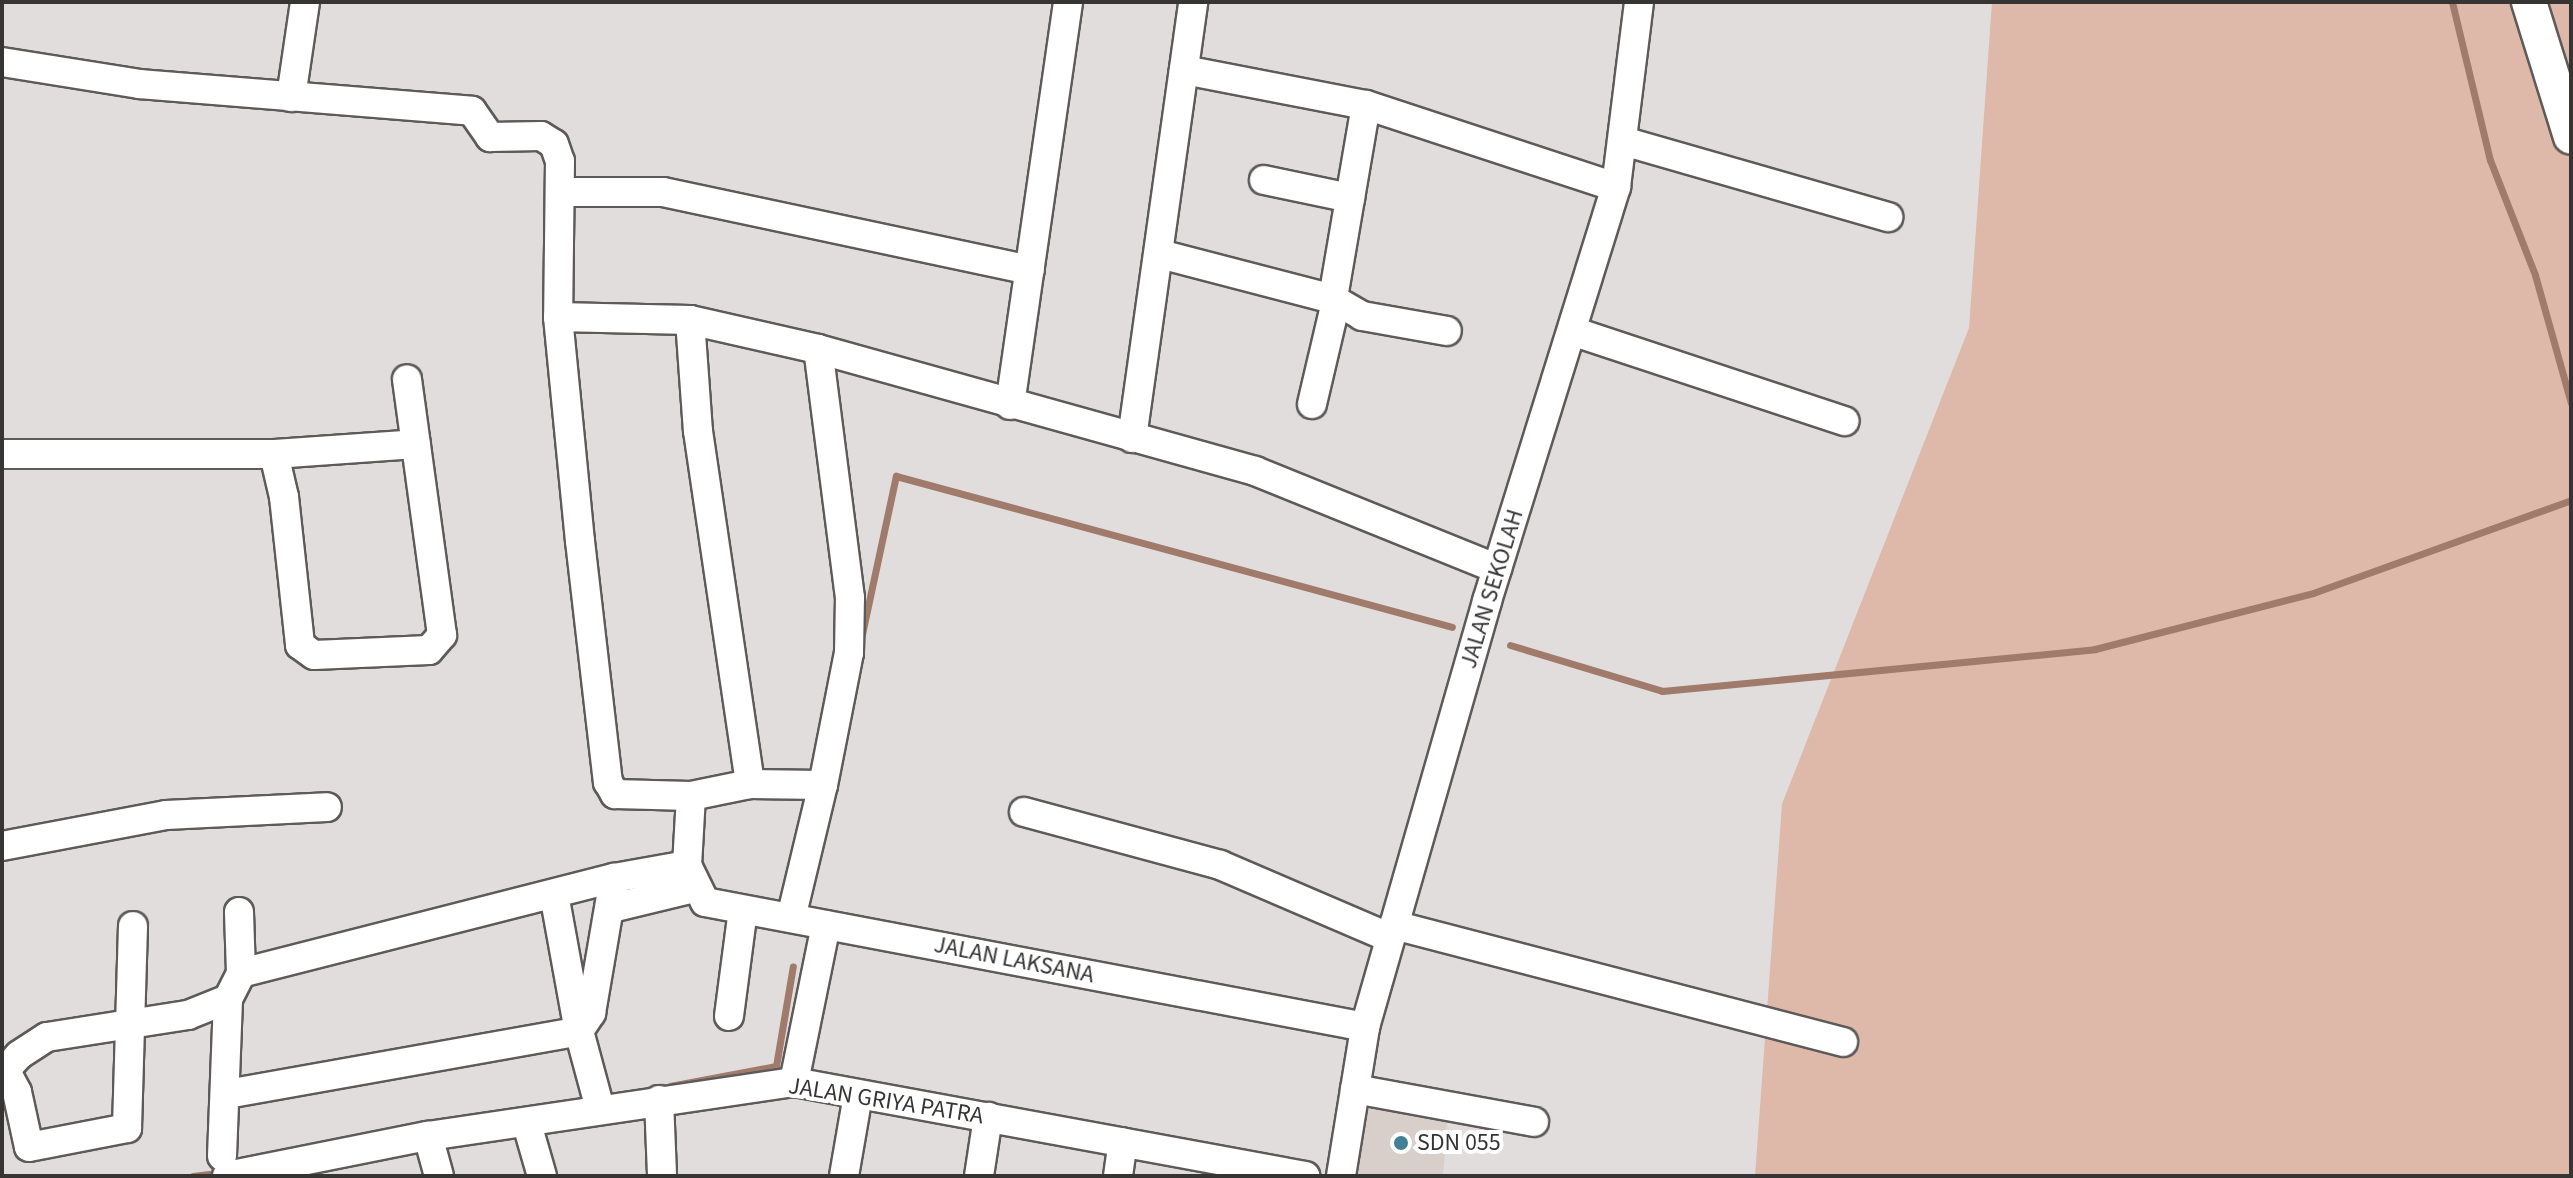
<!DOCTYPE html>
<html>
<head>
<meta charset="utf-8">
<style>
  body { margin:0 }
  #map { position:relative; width:2573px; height:1178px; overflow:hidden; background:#e1dddc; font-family:"Source Sans 3",sans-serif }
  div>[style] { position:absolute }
  .built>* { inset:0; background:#d9cfca }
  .green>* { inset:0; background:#deb8a8 }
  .stream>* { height:7px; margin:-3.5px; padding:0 3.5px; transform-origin:3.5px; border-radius:3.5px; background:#a07a6b }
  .roads { filter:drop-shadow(2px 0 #5d5a59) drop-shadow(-2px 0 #5d5a59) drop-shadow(0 2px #5d5a59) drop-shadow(0 -2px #5d5a59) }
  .minor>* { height:28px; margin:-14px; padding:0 14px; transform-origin:14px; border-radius:14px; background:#fff }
  .major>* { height:34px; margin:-17px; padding:0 17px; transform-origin:17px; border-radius:17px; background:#fff }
  .dots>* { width:22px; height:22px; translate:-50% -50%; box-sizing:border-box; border:4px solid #fff; border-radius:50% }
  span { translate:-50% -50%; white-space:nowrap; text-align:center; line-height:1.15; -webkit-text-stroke:8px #fff; paint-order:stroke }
  .street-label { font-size:24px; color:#363534 }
  .poi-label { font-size:24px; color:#363534 }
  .left { translate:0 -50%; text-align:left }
  .frame { position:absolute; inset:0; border:4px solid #363534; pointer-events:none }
</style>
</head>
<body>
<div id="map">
  <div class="built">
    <i style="clip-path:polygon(1362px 1100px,1448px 1111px,1443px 1176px,1354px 1176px)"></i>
  </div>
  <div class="green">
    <i style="clip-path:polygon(1992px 2px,2571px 2px,2571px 1176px,1755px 1176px,1782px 804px,1969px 328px)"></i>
  </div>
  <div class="stream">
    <i style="left:2452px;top:2px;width:163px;rotate:76.5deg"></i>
    <i style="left:2490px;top:160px;width:123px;rotate:68.6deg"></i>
    <i style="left:2535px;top:275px;width:133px;rotate:74.3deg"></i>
    <i style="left:862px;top:634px;width:162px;rotate:-77.9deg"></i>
    <i style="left:896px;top:476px;width:576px;rotate:15.19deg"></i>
    <i style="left:1510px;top:645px;width:159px;rotate:16.8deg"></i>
    <i style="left:1662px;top:691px;width:435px;rotate:-5.5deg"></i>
    <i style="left:2095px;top:649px;width:225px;rotate:-14.4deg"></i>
    <i style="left:2313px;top:593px;width:274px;rotate:-19.8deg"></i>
    <i style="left:670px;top:1086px;width:108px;rotate:-10.7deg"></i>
    <i style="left:776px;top:1066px;width:101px;rotate:-80.4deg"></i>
    <i style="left:193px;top:1176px;width:16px;rotate:-7deg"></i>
  </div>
  <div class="roads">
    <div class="minor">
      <i style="left:2px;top:62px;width:139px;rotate:9.1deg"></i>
      <i style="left:139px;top:84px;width:334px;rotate:4.6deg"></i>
      <i style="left:472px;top:111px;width:32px;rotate:55deg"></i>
      <i style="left:490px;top:137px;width:51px;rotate:-1.1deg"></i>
      <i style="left:541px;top:136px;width:15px;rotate:32deg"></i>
      <i style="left:554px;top:144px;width:18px;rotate:71deg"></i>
      <i style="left:560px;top:161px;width:156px;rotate:90.7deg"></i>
      <i style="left:558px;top:317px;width:225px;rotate:84.4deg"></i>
      <i style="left:580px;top:541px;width:243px;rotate:83.4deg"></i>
      <i style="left:608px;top:782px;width:14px;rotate:60deg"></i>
      <i style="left:615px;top:794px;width:76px;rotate:1.5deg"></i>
      <i style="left:691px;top:796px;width:60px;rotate:-11.5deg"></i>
      <i style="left:750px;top:784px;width:73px;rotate:0.8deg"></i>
      <i style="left:823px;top:785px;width:135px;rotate:-78.9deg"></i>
      <i style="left:849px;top:653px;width:55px;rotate:-89deg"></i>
      <i style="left:850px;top:598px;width:251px;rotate:-97.3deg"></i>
      <i style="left:1184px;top:70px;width:185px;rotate:10.9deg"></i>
      <i style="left:1366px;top:105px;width:263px;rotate:18.2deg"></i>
      <i style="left:291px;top:97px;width:96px;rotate:-81.6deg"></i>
      <i style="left:1366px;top:105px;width:197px;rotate:99.7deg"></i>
      <i style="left:1333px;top:299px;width:34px;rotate:30deg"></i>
      <i style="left:1362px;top:316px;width:86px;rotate:10deg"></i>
      <i style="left:1623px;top:141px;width:276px;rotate:16deg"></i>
      <i style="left:1264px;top:180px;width:88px;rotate:11.8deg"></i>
      <i style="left:560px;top:192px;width:103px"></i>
      <i style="left:663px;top:192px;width:375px;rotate:12deg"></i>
      <i style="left:1160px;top:254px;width:179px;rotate:14.6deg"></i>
      <i style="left:558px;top:317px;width:132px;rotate:1.3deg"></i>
      <i style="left:690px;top:320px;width:131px;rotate:12.8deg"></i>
      <i style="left:818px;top:349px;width:454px;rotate:15.6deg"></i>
      <i style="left:1255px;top:471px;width:261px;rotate:22deg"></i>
      <i style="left:690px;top:320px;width:111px;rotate:85.9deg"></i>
      <i style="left:698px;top:431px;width:357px;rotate:81.6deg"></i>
      <i style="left:1572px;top:331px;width:287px;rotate:18.3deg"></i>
      <i style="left:1312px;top:404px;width:105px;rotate:-76.8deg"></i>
      <i style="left:1010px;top:405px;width:407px;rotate:-81.8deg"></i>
      <i style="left:1132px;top:438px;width:440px;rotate:-82deg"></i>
      <i style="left:2px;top:454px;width:272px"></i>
      <i style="left:274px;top:454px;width:44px;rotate:76.9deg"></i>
      <i style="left:284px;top:497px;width:149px;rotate:83.8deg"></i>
      <i style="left:300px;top:645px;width:17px;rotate:36deg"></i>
      <i style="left:314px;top:655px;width:115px;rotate:-2.5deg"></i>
      <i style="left:429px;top:650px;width:20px;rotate:-49deg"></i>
      <i style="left:442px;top:635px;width:258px;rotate:-97.8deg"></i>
      <i style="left:274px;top:454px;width:142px;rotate:-4deg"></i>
      <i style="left:691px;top:796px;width:69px;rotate:93.3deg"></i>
      <i style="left:687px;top:865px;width:41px;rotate:64.1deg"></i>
      <i style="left:705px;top:902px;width:672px;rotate:10.72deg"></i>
      <i style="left:1024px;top:812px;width:203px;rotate:15.1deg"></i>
      <i style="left:1220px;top:865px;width:185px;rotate:23.2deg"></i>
      <i style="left:2px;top:846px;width:167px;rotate:-10.7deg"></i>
      <i style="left:166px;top:815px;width:161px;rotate:-2.8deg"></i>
      <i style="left:554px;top:894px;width:139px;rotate:79.7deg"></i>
      <i style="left:579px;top:1031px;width:81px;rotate:74.9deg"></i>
      <i style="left:612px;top:908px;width:84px;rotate:-13.7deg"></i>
      <i style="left:791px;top:918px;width:137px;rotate:-76.5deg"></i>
      <i style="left:1394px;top:925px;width:464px;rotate:14.6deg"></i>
      <i style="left:241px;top:973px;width:385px;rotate:-14.3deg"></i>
      <i style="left:614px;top:878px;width:74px;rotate:-10.1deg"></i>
      <i style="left:729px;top:1016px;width:107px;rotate:-82.5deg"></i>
      <i style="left:7px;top:1073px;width:21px;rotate:62deg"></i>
      <i style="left:17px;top:1092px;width:56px;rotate:77.7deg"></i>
      <i style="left:29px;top:1147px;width:100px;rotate:-11deg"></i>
      <i style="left:127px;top:1128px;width:202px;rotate:-88.3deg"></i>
      <i style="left:2px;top:1074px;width:25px;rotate:-48deg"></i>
      <i style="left:19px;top:1055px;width:33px;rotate:-33deg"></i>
      <i style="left:47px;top:1037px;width:143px;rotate:-8.9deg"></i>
      <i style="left:188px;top:1015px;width:43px;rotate:-21.8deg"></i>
      <i style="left:794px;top:1082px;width:160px;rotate:-78.5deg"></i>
      <i style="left:1355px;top:1089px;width:182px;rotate:10.4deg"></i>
      <i style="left:227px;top:1094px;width:358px;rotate:-10.1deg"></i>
      <i style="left:579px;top:1031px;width:22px;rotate:-56deg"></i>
      <i style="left:591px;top:1013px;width:137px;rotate:-80.3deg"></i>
      <i style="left:659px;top:1100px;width:76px;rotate:87.7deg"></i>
      <i style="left:527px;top:1124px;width:54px;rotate:73.9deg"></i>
      <i style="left:428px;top:1136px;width:41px;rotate:74.6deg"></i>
      <i style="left:222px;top:1156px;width:157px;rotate:-87.8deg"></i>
      <i style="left:228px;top:999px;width:29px;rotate:-63deg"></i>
      <i style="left:241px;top:973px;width:61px;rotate:-91.9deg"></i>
      <i style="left:227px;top:1176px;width:205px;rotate:-11.3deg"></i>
      <i style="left:428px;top:1136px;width:370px;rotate:-8.4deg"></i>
      <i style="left:794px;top:1082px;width:520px;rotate:10.42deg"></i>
      <i style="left:844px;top:1176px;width:82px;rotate:-80.2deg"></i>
      <i style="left:979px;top:1176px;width:60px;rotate:-81.3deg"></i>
      <i style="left:1118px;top:1176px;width:34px;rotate:-82deg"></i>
      <i style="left:1341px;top:1176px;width:151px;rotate:-80.8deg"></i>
      <i style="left:1365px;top:1027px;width:443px;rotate:-74deg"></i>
      <i style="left:1487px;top:601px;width:434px;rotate:-72.7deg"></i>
      <i style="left:1616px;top:187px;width:186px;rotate:-82.9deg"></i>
    </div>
    <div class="major">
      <i style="left:2529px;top:2px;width:141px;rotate:72.7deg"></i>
    </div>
  </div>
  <div class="dots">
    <i style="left:1401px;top:1143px;background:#428095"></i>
  </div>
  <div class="street-label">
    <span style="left:1492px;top:589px;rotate:-73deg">JALAN SEKOLAH</span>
    <span style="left:1014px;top:960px;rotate:11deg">JALAN LAKSANA</span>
    <span style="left:886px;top:1101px;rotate:9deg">JALAN GRIYA PATRA</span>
  </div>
  <div class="poi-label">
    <span class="left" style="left:1417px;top:1143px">SDN 055</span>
  </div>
  <div class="frame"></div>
</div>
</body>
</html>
